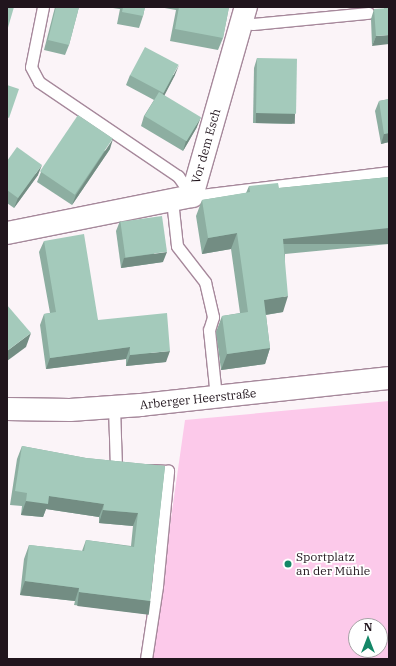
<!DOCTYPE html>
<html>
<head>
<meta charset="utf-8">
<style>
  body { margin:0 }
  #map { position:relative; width:396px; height:666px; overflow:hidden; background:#fbf4f8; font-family:"IBM Plex Serif",serif }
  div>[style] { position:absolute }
  .green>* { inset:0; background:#fcc9ea }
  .roads { filter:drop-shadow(1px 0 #a6889b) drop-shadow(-1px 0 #a6889b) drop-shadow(0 1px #a6889b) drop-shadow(0 -1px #a6889b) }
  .lane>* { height:11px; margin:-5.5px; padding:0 5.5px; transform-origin:5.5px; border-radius:5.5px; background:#fff }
  .street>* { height:22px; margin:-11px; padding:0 11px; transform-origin:11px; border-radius:11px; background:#fff }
  .secondary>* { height:22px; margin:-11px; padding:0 11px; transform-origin:11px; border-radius:11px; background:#fff }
  .wall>* { inset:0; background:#8daea1 }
  .shaded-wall>* { inset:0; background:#738d83; transform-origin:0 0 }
  .building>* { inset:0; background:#a4cabb; transform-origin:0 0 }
  .dots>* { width:11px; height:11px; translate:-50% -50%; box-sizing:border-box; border:2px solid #fff; border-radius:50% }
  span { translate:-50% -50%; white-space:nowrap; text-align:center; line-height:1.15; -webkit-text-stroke:3.5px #fff; paint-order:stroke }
  .street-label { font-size:12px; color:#21151d }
  .poi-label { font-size:12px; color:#21151d }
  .left { translate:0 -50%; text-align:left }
  .frame { position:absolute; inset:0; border:8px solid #21151d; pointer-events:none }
  .north { position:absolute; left:348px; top:618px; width:40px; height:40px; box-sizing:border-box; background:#fff; border:1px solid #a6a1a5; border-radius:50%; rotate:0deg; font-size:11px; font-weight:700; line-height:16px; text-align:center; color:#21151d }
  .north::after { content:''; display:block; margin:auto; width:14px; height:18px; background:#148767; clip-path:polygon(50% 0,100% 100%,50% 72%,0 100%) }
</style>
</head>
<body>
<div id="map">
  <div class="green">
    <i style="clip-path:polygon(evenodd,389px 401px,389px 659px,151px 659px,185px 420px,389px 401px,356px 626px,380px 626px,380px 650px,356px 650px,356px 626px)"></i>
  </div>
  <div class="roads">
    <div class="lane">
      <i style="left:43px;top:7px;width:61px;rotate:101.3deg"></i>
      <i style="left:31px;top:67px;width:17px;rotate:62deg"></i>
      <i style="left:39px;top:82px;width:168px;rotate:34.1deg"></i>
      <i style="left:178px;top:176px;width:24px;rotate:55deg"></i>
      <i style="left:192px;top:196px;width:198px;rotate:-6.9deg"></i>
      <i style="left:242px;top:21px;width:11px;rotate:15deg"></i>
      <i style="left:253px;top:24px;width:116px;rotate:-5.5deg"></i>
      <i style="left:172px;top:200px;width:46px;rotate:83.8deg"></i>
      <i style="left:177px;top:246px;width:46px;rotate:52.1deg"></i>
      <i style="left:205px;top:282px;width:36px;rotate:77deg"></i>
      <i style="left:213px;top:317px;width:14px;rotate:107deg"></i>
      <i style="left:209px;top:330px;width:67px;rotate:84deg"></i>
      <i style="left:114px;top:407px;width:61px;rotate:88.1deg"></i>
      <i style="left:116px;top:468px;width:6px"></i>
      <i style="left:146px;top:659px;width:74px;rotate:-81.4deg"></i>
      <i style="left:157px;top:586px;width:116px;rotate:-84.5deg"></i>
      <i style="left:168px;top:471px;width:19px;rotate:-177deg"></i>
    </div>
    <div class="street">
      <i style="left:7px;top:233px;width:189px;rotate:-11.3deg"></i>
      <i style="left:192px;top:196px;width:197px;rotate:-74.1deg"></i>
    </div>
    <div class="secondary">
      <i style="left:7px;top:409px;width:63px;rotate:0.9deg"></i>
      <i style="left:70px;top:410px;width:71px;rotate:-4deg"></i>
      <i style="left:141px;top:405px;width:249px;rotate:-6.2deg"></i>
    </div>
  </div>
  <div class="wall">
    <i style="clip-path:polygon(55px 7px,79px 7px,69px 45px,65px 55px,44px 50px)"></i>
    <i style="clip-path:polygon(106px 7px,145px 7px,143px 16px,139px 28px,117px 24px,120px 9px)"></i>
    <i style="clip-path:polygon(159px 7px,229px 7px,223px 38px,218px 50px,170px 41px,176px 10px)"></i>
    <i style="clip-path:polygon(384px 7px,389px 7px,372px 46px,371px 19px,374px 9px,384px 9px)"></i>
    <i style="clip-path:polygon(257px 58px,295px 114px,292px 124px,253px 123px,254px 68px)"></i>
    <i style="clip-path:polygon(130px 75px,175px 75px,164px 95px,197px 127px,183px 151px,141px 126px,144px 116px,154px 100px,126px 85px)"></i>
    <i style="clip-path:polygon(389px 99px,389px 142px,381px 144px,375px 111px,379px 101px)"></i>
    <i style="clip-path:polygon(110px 149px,72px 205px,37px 182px,41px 172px)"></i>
    <i style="clip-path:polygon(7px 161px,38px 175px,14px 208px,7px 203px)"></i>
    <i style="clip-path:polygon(389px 177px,389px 244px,285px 254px,283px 312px,266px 315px,270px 348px,265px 364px,221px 370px,216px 332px,222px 316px,240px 313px,231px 249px,202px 254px,196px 216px,202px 200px,246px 193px,249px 186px,279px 188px)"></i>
    <i style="clip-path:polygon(120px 221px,163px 262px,121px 268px,116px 231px)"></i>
    <i style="clip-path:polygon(44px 241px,98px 320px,166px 362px,126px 366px,126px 359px,46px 369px,40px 325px,44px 314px,50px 313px,39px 252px)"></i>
    <i style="clip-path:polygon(22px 446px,86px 458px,165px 466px,150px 601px,146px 614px,74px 605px,75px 601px,20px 595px,24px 559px,29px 545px,82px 551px,86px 540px,131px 546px,133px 526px,99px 523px,99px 517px,46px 509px,43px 517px,21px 515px,22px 506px,10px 505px,17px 459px)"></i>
  </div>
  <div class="shaded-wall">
    <i style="clip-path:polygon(389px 35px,389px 44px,372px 46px,376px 36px)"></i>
    <i style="clip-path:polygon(179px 65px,175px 75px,160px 104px,163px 94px)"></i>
    <i style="left:256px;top:113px;width:39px;height:10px;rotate:1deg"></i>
    <i style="clip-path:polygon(201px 117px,197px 127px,183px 151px,186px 141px)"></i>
    <i style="clip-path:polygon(389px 133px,389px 142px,381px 144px,384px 134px)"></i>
    <i style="clip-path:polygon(113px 139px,110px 149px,72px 205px,76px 195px)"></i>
    <i style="clip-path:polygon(42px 165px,38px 175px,14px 208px,18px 198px)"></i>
    <i style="left:389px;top:228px;width:16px;height:107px;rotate:90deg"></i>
    <i style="clip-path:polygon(237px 233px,231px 249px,202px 254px,208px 238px)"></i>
    <i style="clip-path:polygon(167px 252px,163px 262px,121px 268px,124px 258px)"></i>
    <i style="clip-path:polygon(288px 296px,283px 312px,258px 316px,264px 300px)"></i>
    <i style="clip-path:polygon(31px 333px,26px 347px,7px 361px,7px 351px)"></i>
    <i style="clip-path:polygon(130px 347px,126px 359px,46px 369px,50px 358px)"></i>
    <i style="clip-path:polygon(270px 348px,265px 364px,221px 370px,227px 354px)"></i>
    <i style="clip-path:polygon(170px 351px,166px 362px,126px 366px,130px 355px)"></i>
    <i style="clip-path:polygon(49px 496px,104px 504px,99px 517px,46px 509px,43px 517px,21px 515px,26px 501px)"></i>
    <i style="clip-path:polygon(103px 510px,138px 513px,133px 526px,99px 523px)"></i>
    <i style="clip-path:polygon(25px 581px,79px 588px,75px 601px,20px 595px)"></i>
    <i style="left:79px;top:592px;width:72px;height:14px;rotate:7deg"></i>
  </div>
  <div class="building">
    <i style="clip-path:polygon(7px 7px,14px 7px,7px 31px)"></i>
    <i style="clip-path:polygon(56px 7px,79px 7px,69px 45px,48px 40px)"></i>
    <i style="clip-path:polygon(123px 7px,145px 7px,143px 16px,122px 12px)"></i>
    <i style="clip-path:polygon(179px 7px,229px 7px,223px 38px,175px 29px)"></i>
    <i style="clip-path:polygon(388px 7px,389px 7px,389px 35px,376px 36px,374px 9px,388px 8px)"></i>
    <i style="left:145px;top:47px;width:38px;height:32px;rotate:28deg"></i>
    <i style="left:257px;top:58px;width:40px;height:55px;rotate:1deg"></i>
    <i style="clip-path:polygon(7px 85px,19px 89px,9px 118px,7px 117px)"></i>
    <i style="left:159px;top:92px;width:49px;height:28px;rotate:31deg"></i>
    <i style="clip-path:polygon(389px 99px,389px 133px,384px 134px,379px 101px)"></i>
    <i style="left:78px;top:115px;width:42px;height:68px;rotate:34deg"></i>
    <i style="clip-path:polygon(17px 147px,42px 165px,18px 198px,7px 190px,7px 161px)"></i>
    <i style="clip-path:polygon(389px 177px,389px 228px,283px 239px,288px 296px,264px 300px,270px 348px,227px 354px,222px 316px,248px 312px,237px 233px,208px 238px,202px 200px,250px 192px,249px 186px,278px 183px,279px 188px)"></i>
    <i style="left:162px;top:216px;width:36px;height:42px;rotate:82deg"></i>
    <i style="clip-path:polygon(84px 234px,98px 320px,167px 313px,170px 351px,130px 355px,130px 347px,50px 358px,44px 314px,56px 312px,44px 241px)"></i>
    <i style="clip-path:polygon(7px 305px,31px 333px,7px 351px)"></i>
    <i style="clip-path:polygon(22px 446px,86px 458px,165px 466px,150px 601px,79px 592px,79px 588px,25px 581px,29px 545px,84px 551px,86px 540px,134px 547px,138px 513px,103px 510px,104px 504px,49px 496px,48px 504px,26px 501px,27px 493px,15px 491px)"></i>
  </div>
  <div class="dots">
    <i style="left:288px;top:564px;background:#148767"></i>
  </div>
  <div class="street-label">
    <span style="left:206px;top:146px;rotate:-74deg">Vor dem Esch</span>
    <span style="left:198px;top:399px;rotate:-6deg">Arberger Heerstraße</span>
  </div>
  <div class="poi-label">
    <span class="left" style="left:296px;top:564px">Sportplatz<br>an der Mühle</span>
  </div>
  <div class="frame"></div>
  <div class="north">N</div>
</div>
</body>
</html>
